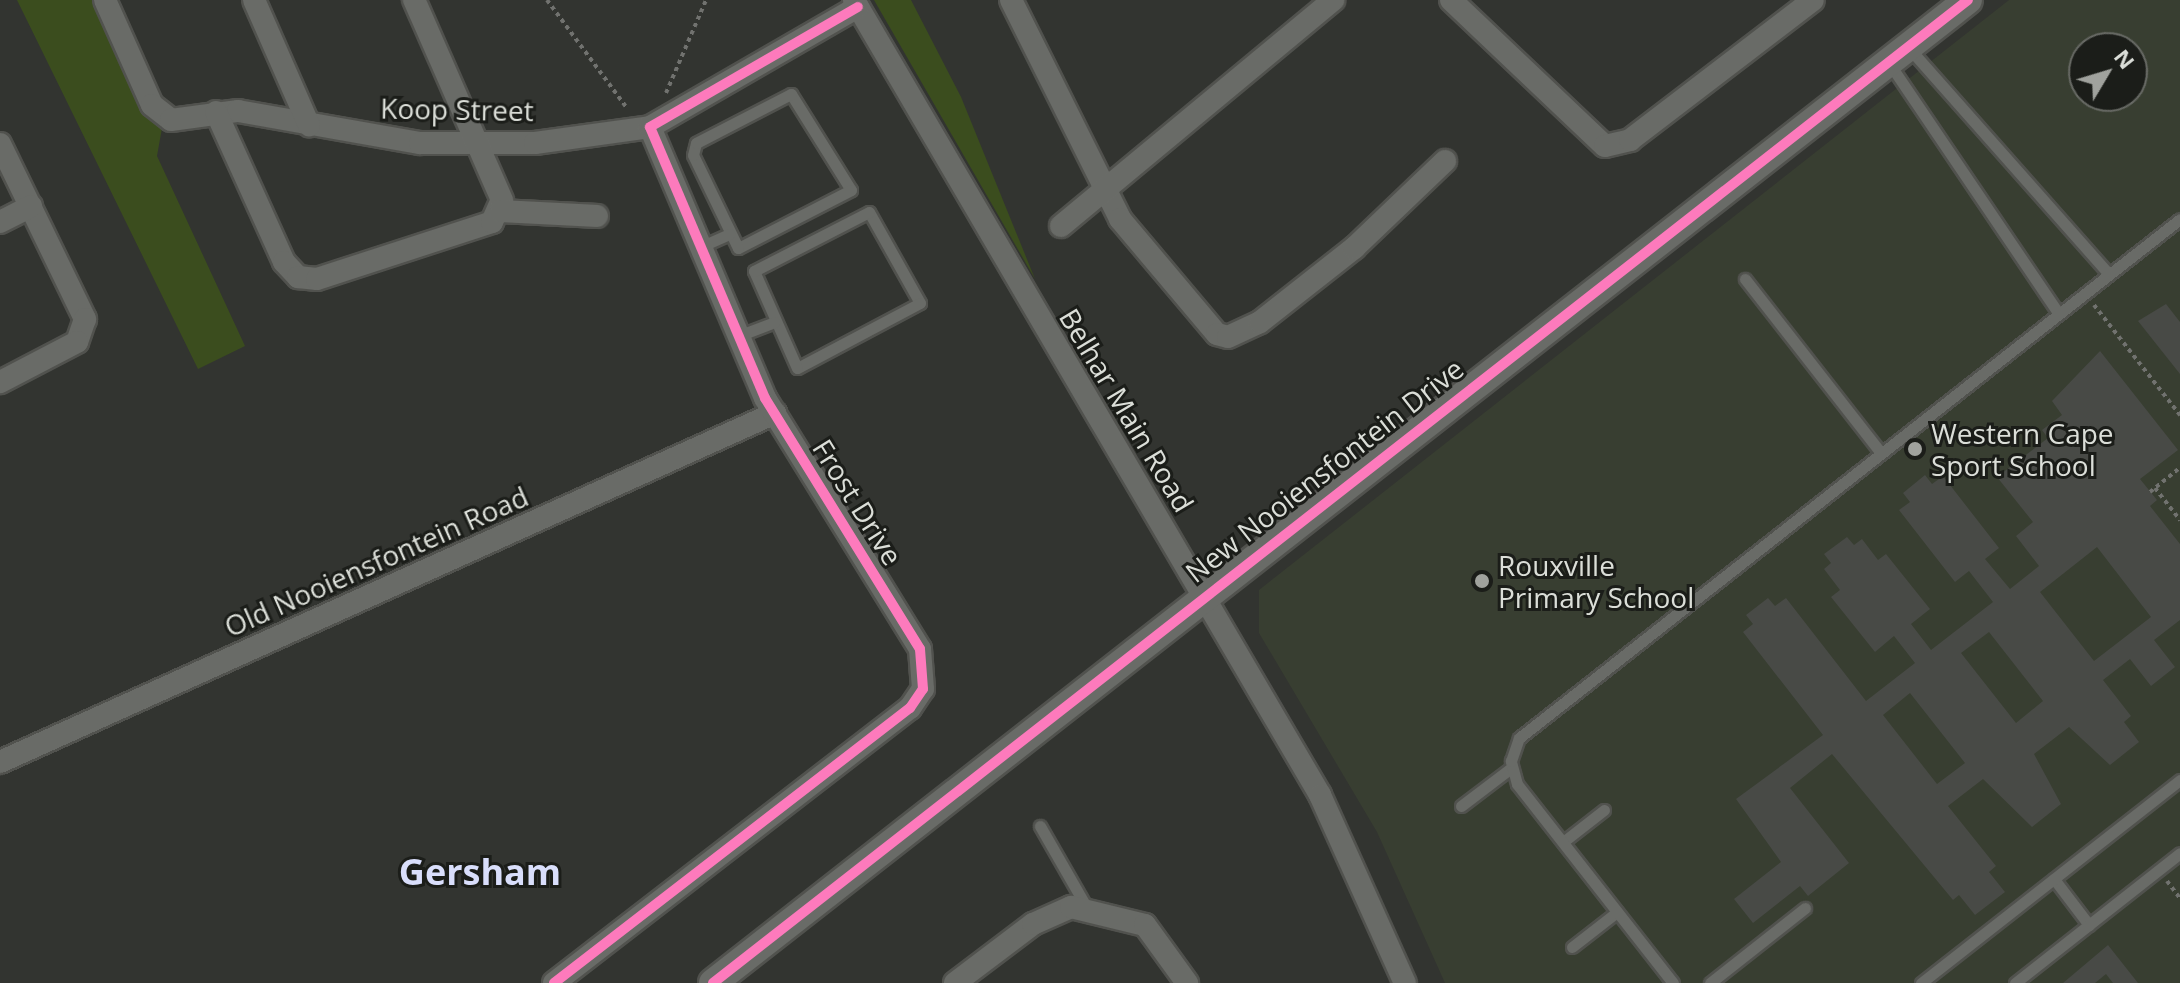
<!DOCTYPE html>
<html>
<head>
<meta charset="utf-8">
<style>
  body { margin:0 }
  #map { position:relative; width:2180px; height:983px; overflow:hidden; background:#323430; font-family:"Open Sans",sans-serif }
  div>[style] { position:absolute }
  .built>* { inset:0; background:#383e31 }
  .green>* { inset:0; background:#3b4d1e }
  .building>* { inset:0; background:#484a46 }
  .path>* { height:4px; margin-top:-2px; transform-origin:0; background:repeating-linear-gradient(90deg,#71726f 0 4px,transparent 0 8px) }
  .roads { filter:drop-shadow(2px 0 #51524e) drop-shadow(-2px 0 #51524e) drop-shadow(0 2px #51524e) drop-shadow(0 -2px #51524e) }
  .service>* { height:11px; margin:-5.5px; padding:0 5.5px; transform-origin:5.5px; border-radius:5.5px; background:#696b67 }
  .minor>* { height:22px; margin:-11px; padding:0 11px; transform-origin:11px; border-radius:11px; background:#696b67 }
  .tertiary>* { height:28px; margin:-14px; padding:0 14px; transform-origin:14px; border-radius:14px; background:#696b67 }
  .cycleway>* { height:10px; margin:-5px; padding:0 5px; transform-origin:5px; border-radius:5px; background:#fd7abc }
  .dots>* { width:22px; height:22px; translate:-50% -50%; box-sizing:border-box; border:4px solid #1b1d19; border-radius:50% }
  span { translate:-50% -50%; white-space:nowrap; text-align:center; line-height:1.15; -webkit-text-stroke:6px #1b1d19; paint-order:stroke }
  .street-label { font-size:28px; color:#dbded8 }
  .poi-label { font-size:28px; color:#dbded8 }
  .left { translate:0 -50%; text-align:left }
  .district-label { font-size:36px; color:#d9defb; font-weight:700 }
  .north { position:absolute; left:2068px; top:32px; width:80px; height:80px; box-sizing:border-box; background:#1b1d19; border:2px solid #686a65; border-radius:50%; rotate:52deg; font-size:22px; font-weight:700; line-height:32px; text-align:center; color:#dbded8 }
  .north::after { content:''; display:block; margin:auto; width:28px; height:36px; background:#a0a29d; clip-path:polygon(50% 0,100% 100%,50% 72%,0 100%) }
</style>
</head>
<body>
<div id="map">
  <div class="built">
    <i style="clip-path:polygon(evenodd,2009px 0,2180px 0,2180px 983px,1445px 983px,1377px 832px,1259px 633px,1259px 590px,2009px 0,2084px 48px,2132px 48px,2132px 96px,2084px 96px,2084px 48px)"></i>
  </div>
  <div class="green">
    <i style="clip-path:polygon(17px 0,96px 0,150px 117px,162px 128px,157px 156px,245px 346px,198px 369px)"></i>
    <i style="clip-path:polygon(874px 0,911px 0,961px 97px,1035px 279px)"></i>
  </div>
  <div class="building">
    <i style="clip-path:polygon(2166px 304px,2180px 322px,2180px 374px,2138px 321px)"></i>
    <i style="clip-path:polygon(evenodd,2100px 351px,2178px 450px,2140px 479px,2157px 500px,2150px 506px,2180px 544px,2180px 620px,2154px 640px,2175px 667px,2151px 686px,2130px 659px,2103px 680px,2131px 716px,2124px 722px,2139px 742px,2110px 765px,2069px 727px,2034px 754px,2061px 804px,2032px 827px,1983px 779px,1948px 806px,1996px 866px,1989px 872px,2005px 892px,1975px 915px,1959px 895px,1953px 900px,1832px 754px,1790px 788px,1849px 863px,1808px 896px,1800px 886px,1753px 923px,1734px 899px,1781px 862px,1736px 799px,1823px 735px,1743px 632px,1753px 624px,1746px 615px,1768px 598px,1775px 606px,1786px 598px,1866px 701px,1915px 663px,1894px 636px,1875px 652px,1831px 597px,1840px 590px,1824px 569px,1831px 563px,1824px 554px,1847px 537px,1854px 545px,1862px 539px,1878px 560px,1886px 554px,1930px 609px,1911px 624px,1931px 650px,1993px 602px,1969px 571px,1955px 582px,1899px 510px,1910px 502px,1903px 493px,1925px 475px,1932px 484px,1943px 476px,1999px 548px,1985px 559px,2010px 589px,2039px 566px,2016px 536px,2033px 522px,1997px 477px,2048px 438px,2042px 430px,2062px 415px,2052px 401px,2100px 351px,2097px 547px,2151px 617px,2094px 661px,2040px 592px,2097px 547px,2100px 351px,1989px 632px,2043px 701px,2016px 723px,1961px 653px,1989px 632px,2100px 351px,1910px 693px,1965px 763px,1937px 784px,1883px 715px,1910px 693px)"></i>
    <i style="clip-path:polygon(2108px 945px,2138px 983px,2113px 983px,2106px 974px,2095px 983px,2063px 983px)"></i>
  </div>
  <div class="path">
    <i style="left:547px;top:0;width:134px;rotate:53.5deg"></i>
    <i style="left:666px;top:93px;width:101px;rotate:-66.7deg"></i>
    <i style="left:2094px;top:305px;width:140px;rotate:52deg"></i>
    <i style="left:2155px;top:488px;width:41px;rotate:52deg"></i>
    <i style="left:2150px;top:492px;width:38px;rotate:-39deg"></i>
    <i style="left:2167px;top:881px;width:21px;rotate:53deg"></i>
  </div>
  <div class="roads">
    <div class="service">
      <i style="left:1908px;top:47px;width:303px;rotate:48.5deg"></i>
      <i style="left:1889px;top:63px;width:303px;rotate:55.9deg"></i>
      <i style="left:791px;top:94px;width:113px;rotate:58deg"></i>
      <i style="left:851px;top:190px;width:127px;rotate:152.8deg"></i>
      <i style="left:738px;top:248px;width:103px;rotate:-115.8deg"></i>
      <i style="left:693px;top:155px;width:12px;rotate:-76deg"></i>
      <i style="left:696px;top:143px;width:107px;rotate:-27.3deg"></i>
      <i style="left:869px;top:212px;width:104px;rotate:60.7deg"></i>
      <i style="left:920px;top:303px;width:139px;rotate:152.1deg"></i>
      <i style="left:797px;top:368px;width:106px;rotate:-113.9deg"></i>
      <i style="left:754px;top:271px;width:129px;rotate:-27.2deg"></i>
      <i style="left:700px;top:247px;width:32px;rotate:-24deg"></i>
      <i style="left:1745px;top:279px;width:221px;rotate:52deg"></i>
      <i style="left:738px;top:336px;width:39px;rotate:-21deg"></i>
      <i style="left:1461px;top:806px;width:63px;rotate:-37.2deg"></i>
      <i style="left:1040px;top:826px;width:95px;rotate:60.2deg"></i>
      <i style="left:1563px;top:842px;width:52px;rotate:-38deg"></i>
      <i style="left:2054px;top:879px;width:58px;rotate:52.7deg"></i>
      <i style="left:1572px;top:947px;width:57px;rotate:-37.9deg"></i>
      <i style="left:1673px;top:983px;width:253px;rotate:-128.1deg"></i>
      <i style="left:1517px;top:784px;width:24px;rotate:-105deg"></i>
      <i style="left:1511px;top:761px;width:24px;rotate:-71deg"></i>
      <i style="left:1519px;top:738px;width:840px;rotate:-38.14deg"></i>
      <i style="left:1710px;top:983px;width:121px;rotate:-38.3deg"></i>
      <i style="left:1921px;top:983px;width:329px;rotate:-38.1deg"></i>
      <i style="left:2015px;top:983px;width:210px;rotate:-38.2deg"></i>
    </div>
    <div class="minor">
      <i style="left:105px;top:0;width:115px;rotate:65.9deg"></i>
      <i style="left:152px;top:105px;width:24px;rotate:38deg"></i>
      <i style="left:171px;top:120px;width:68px;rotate:-7.7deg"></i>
      <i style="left:238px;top:111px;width:185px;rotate:10deg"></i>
      <i style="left:420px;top:143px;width:115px"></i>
      <i style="left:535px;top:143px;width:116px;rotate:-7.9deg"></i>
      <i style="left:254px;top:0;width:137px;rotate:66.3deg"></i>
      <i style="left:854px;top:0;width:922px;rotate:59.62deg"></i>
      <i style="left:1320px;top:795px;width:206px;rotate:65.7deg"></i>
      <i style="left:1011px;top:0;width:245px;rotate:63.5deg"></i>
      <i style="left:1120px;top:219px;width:150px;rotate:49.9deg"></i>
      <i style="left:1217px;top:334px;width:11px;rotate:15deg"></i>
      <i style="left:1228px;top:337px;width:35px;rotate:-25deg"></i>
      <i style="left:1260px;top:322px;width:120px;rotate:-38.2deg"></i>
      <i style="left:1354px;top:248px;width:126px;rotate:-43.7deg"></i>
      <i style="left:1451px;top:0;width:212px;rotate:43.5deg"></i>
      <i style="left:1605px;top:146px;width:26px;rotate:-13deg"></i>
      <i style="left:1630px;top:140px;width:230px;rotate:-37.4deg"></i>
      <i style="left:216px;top:112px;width:165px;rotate:65.6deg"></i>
      <i style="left:284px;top:262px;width:21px;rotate:47deg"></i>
      <i style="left:298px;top:277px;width:19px;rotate:6deg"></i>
      <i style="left:317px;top:279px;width:184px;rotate:-18deg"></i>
      <i style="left:492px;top:222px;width:24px;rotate:-66deg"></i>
      <i style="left:502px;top:200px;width:219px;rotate:-113.7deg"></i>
      <i style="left:0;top:144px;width:195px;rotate:64.1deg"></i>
      <i style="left:85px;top:319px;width:24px;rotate:109deg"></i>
      <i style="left:77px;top:342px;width:87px;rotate:152.5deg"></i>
      <i style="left:501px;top:211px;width:96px;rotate:3deg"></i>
      <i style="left:0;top:222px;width:35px;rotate:-27deg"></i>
      <i style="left:1061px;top:226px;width:354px;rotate:-39.7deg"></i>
      <i style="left:0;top:762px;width:850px;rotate:-24.24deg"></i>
      <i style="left:554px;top:983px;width:450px;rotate:-37.7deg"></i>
      <i style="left:910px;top:708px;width:23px;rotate:-56deg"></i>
      <i style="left:923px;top:689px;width:40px;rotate:-94.3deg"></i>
      <i style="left:920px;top:649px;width:295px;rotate:-121.7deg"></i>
      <i style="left:765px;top:398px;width:294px;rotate:-113deg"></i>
      <i style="left:650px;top:127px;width:240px;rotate:-30deg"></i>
      <i style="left:955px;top:983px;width:98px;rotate:-37.1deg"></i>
      <i style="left:1033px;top:924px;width:42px;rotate:-24.1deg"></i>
      <i style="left:1071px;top:907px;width:76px;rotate:13.7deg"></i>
      <i style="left:1145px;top:925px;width:72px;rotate:54.1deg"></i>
    </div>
    <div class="tertiary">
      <i style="left:713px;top:983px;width:1594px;rotate:-38.07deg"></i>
    </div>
  </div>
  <div class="cycleway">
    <i style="left:554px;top:983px;width:450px;rotate:-37.7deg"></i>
    <i style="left:910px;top:708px;width:23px;rotate:-56deg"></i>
    <i style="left:923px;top:689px;width:40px;rotate:-94.3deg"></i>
    <i style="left:920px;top:649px;width:295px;rotate:-121.7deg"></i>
    <i style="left:765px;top:398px;width:294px;rotate:-113deg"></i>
    <i style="left:650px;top:127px;width:240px;rotate:-30deg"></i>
    <i style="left:713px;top:983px;width:1594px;rotate:-38.07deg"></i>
  </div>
  <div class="dots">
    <i style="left:1915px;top:449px;background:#a0a29d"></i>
    <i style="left:1482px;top:581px;background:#a0a29d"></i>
  </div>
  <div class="street-label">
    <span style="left:457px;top:109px;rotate:1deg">Koop Street</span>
    <span style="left:1127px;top:410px;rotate:59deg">Belhar Main Road</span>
    <span style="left:1324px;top:470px;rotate:-38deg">New Nooiensfontein Drive</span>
    <span style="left:858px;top:502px;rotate:58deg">Frost Drive</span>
    <span style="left:376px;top:561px;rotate:-24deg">Old Nooiensfontein Road</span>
  </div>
  <div class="poi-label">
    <span class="left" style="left:1931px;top:449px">Western Cape<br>Sport School</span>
    <span class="left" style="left:1498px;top:581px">Rouxville<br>Primary School</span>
  </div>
  <div class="district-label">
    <span style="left:480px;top:872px">Gersham</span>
  </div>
  <div class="north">N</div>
</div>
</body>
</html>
